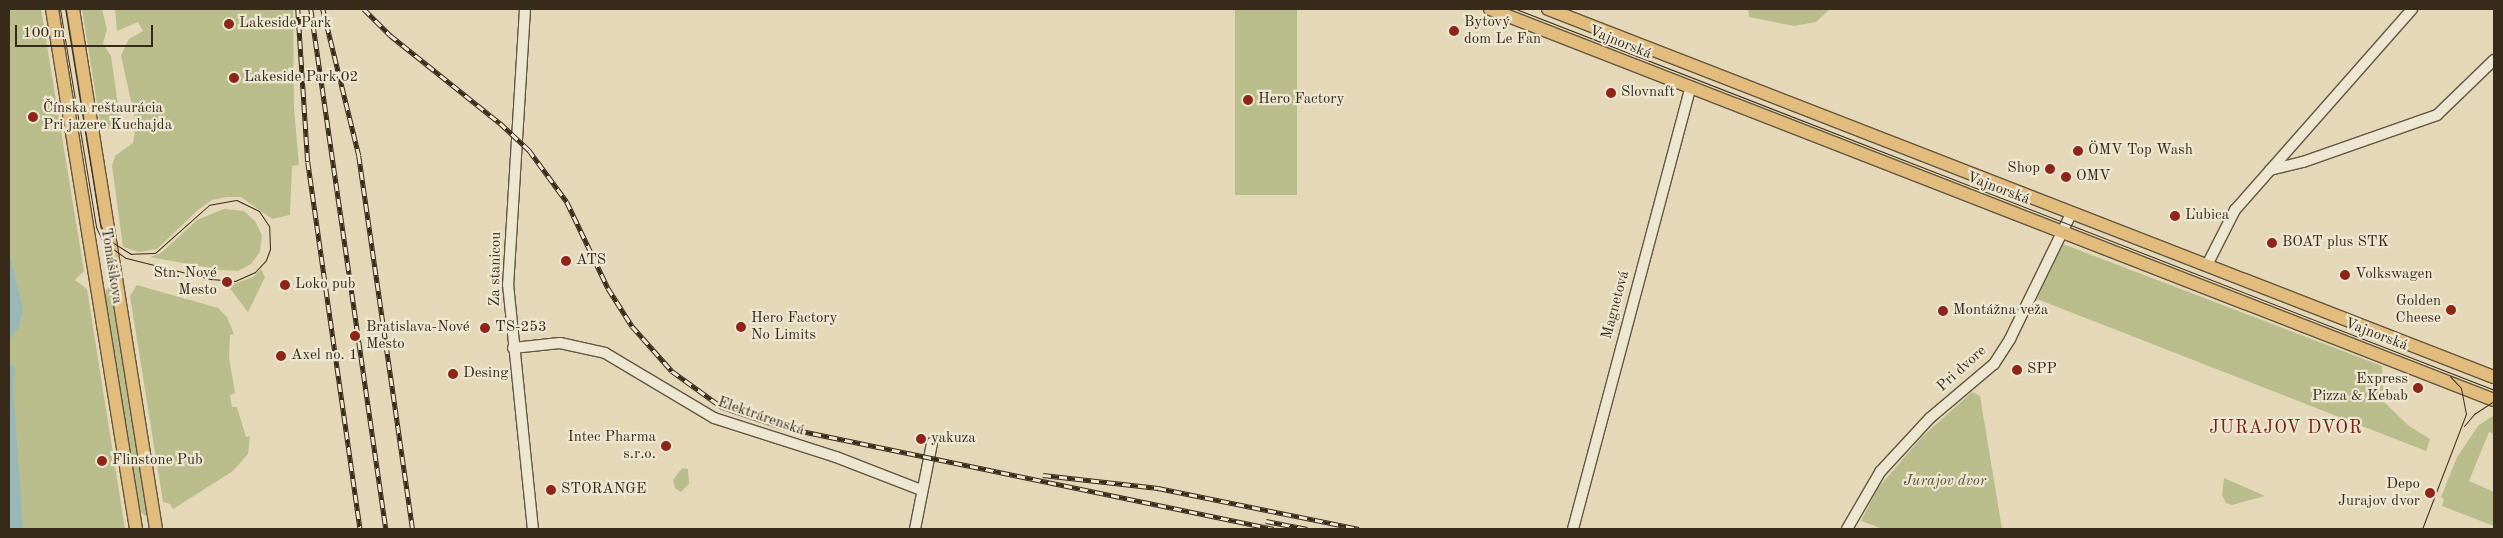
<!DOCTYPE html>
<html>
<head>
<meta charset="utf-8">
<style>
  body { margin:0 }
  #map { position:relative; width:2503px; height:538px; overflow:hidden; background:#e4d8b8; font-family:"Old Standard TT",serif }
  div>[style] { position:absolute }
  .green>* { inset:0; background:#b9bd8b; transform-origin:0 0 }
  .water>* { inset:0; background:#98b8b7 }
  .roads { filter:drop-shadow(1px 0 #635641) drop-shadow(-1px 0 #635641) drop-shadow(0 1px #635641) drop-shadow(0 -1px #635641) }
  .minor>* { height:10px; margin:-5px; padding:0 5px; transform-origin:5px; border-radius:5px; background:#ede6d1 }
  .major>* { height:12px; margin:-6px; padding:0 6px; transform-origin:6px; border-radius:6px; background:#e2bc7c }
  .tram>* { height:1px; margin:-0.5px; padding:0 0.5px; transform-origin:0.5px; border-radius:0.5px; background:#382a19 }
  .rail>* { height:4.5px; margin-top:-2.25px; transform-origin:0; background:repeating-linear-gradient(90deg,#ede6d1 0 8px,#382a19 0 16px); box-sizing:border-box; border-block:1px solid #382a19 }
  .dots>* { width:14px; height:14px; translate:-50% -50%; box-sizing:border-box; border:2px solid #ede6d1; border-radius:50% }
  span { translate:-50% -50%; white-space:nowrap; text-align:center; line-height:1.15; -webkit-text-stroke:4.5px #ede6d1; paint-order:stroke }
  .poi-label { font-size:15px; color:#382a19 }
  .left { translate:0 -50%; text-align:left }
  .right { translate:-100% -50%; text-align:right }
  .street-label { font-size:15px; color:#382a19 }
  .park-label { font-size:15px; color:#584f36; font-style:italic }
  .quarter-label { font-size:18px; color:#7a1f14; letter-spacing:1px }
  .frame { position:absolute; inset:0; border:10px solid #382a19; pointer-events:none }
  .scale { position:absolute; left:15px; top:25px; width:138px; height:22px; box-sizing:border-box; border:2px solid #382a19; border-top:0; padding-left:6px; font-size:15px; line-height:18px; white-space:nowrap; color:#382a19; -webkit-text-stroke:4px #ede6d1; paint-order:stroke }
</style>
</head>
<body>
<div id="map">
  <div class="green">
    <i style="clip-path:polygon(9px 9px,41px 9px,84px 271px,75px 280px,87px 289px,125px 529px,9px 529px)"></i>
    <i style="clip-path:polygon(82px 9px,102px 9px,107px 29px,103px 44px,111px 56px,120px 119px,110px 130px,100px 122px)"></i>
    <i style="clip-path:polygon(115px 9px,293px 9px,294px 108px,299px 165px,292px 166px,290px 215px,272px 219px,241px 197px,227px 197px,212px 200px,198px 210px,157px 249px,139px 252px,123px 247px,112px 166px,115px 156px,133px 143px,136px 125px,121px 55px,129px 39px,143px 31px,138px 22px,117px 31px)"></i>
    <i style="left:1235px;top:9px;width:62px;height:186px"></i>
    <i style="clip-path:polygon(1748px 9px,1830px 9px,1816px 22px,1794px 26px,1749px 17px)"></i>
    <i style="clip-path:polygon(224px 209px,244px 211px,255px 221px,262px 235px,260px 252px,251px 264px,238px 271px,221px 270px,150px 257px,161px 253px,197px 220px)"></i>
    <i style="clip-path:polygon(2063px 244px,2382px 366px,2384px 402px,2409px 426px,2430px 439px,2426px 451px,2037px 299px)"></i>
    <i style="clip-path:polygon(261px 269px,265px 277px,248px 312px,228px 286px,253px 277px)"></i>
    <i style="clip-path:polygon(137px 285px,218px 308px,227px 317px,234px 334px,230px 335px,229px 357px,235px 393px,230px 395px,232px 407px,237px 407px,246px 437px,250px 436px,248px 454px,233px 471px,173px 509px,170px 504px,163px 502px,130px 296px)"></i>
    <i style="clip-path:polygon(109px 287px,111px 288px,147px 514px,145px 516px,139px 510px,104px 293px)"></i>
    <i style="clip-path:polygon(1972px 392px,1980px 396px,2002px 529px,1883px 529px,1861px 521px,1878px 488px,1922px 437px)"></i>
    <i style="clip-path:polygon(2494px 415px,2494px 434px,2489px 432px,2469px 481px,2494px 492px,2494px 526px,2442px 506px,2444px 499px,2441px 497px,2457px 457px,2478px 426px)"></i>
    <i style="clip-path:polygon(682px 468px,688px 469px,689px 484px,681px 492px,675px 488px,673px 480px)"></i>
    <i style="clip-path:polygon(2224px 478px,2265px 496px,2232px 505px,2226px 503px,2222px 495px)"></i>
  </div>
  <div class="water">
    <i style="clip-path:polygon(9px 252px,23px 309px,19px 327px,9px 340px)"></i>
    <i style="clip-path:polygon(9px 362px,15px 368px,13px 387px,23px 529px,9px 529px)"></i>
  </div>
  <div class="roads">
    <div class="minor">
      <i style="left:525px;top:9px;width:276px;rotate:93.5deg"></i>
      <i style="left:508px;top:284px;width:246px;rotate:84.2deg"></i>
      <i style="left:2270px;top:170px;width:34px;rotate:-14deg"></i>
      <i style="left:2303px;top:162px;width:142px;rotate:-19.3deg"></i>
      <i style="left:2437px;top:115px;width:79px;rotate:-44deg"></i>
      <i style="left:2207px;top:265px;width:62px;rotate:-63deg"></i>
      <i style="left:2235px;top:210px;width:268px;rotate:-48.6deg"></i>
      <i style="left:513px;top:348px;width:47px;rotate:-6.1deg"></i>
      <i style="left:560px;top:343px;width:46px;rotate:12.5deg"></i>
      <i style="left:605px;top:353px;width:127px;rotate:30.8deg"></i>
      <i style="left:714px;top:418px;width:128px;rotate:17.7deg"></i>
      <i style="left:836px;top:457px;width:91px;rotate:21.2deg"></i>
      <i style="left:915px;top:529px;width:88px;rotate:-78.8deg"></i>
      <i style="left:1573px;top:529px;width:456px;rotate:-75.1deg"></i>
      <i style="left:1847px;top:529px;width:66px;rotate:-59.9deg"></i>
      <i style="left:1880px;top:472px;width:74px;rotate:-47.2deg"></i>
      <i style="left:1930px;top:418px;width:84px;rotate:-40.2deg"></i>
      <i style="left:1994px;top:364px;width:30px;rotate:-57deg"></i>
      <i style="left:2010px;top:339px;width:141px;rotate:-64deg"></i>
    </div>
    <div class="major">
      <i style="left:52px;top:9px;width:527px;rotate:80.82deg"></i>
      <i style="left:73px;top:9px;width:527px;rotate:80.93deg"></i>
      <i style="left:1490px;top:9px;width:1077px;rotate:21.28deg"></i>
      <i style="left:1548px;top:9px;width:1015px;rotate:21.26deg"></i>
    </div>
  </div>
  <div class="tram">
    <i style="left:60px;top:9px;width:221px;rotate:80.6deg"></i>
    <i style="left:96px;top:227px;width:17px;rotate:65deg"></i>
    <i style="left:103px;top:242px;width:28px;rotate:35deg"></i>
    <i style="left:126px;top:258px;width:88px;rotate:13.9deg"></i>
    <i style="left:211px;top:279px;width:24px;rotate:5deg"></i>
    <i style="left:235px;top:281px;width:22px;rotate:-24deg"></i>
    <i style="left:255px;top:272px;width:16px;rotate:-47deg"></i>
    <i style="left:266px;top:260px;width:12px;rotate:-70deg"></i>
    <i style="left:270px;top:249px;width:23px;rotate:-92deg"></i>
    <i style="left:269px;top:226px;width:18px;rotate:-124deg"></i>
    <i style="left:259px;top:211px;width:25px;rotate:-154deg"></i>
    <i style="left:236px;top:200px;width:27px;rotate:170deg"></i>
    <i style="left:209px;top:205px;width:72px;rotate:138.4deg"></i>
    <i style="left:155px;top:253px;width:24px;rotate:178deg"></i>
    <i style="left:131px;top:254px;width:28px;rotate:-148deg"></i>
    <i style="left:107px;top:239px;width:17px;rotate:-115deg"></i>
    <i style="left:100px;top:224px;width:218px;rotate:-99.2deg"></i>
    <i style="left:1516px;top:9px;width:1050px;rotate:21.28deg"></i>
    <i style="left:2464px;top:426px;width:16px;rotate:-50deg"></i>
    <i style="left:2474px;top:414px;width:24px;rotate:-33deg"></i>
    <i style="left:2422px;top:529px;width:123px;rotate:-69.1deg"></i>
    <i style="left:2466px;top:414px;width:26px;rotate:-101deg"></i>
    <i style="left:2461px;top:388px;width:16px;rotate:-133deg"></i>
  </div>
  <div class="rail">
    <i style="left:298px;top:9px;width:153px;rotate:86.3deg"></i>
    <i style="left:308px;top:162px;width:371px;rotate:81.9deg"></i>
    <i style="left:311px;top:9px;width:525px;rotate:81.79deg"></i>
    <i style="left:323px;top:9px;width:151px;rotate:76.2deg"></i>
    <i style="left:359px;top:156px;width:377px;rotate:81.8deg"></i>
    <i style="left:364px;top:9px;width:37px;rotate:45deg"></i>
    <i style="left:390px;top:35px;width:141px;rotate:38.7deg"></i>
    <i style="left:500px;top:123px;width:40px;rotate:43deg"></i>
    <i style="left:529px;top:150px;width:64px;rotate:53.8deg"></i>
    <i style="left:567px;top:202px;width:95px;rotate:64.5deg"></i>
    <i style="left:608px;top:288px;width:45px;rotate:57.7deg"></i>
    <i style="left:632px;top:326px;width:60px;rotate:48.4deg"></i>
    <i style="left:672px;top:371px;width:62px;rotate:35.8deg"></i>
    <i style="left:722px;top:407px;width:63px;rotate:18.4deg"></i>
    <i style="left:782px;top:427px;width:502px;rotate:11.71deg"></i>
    <i style="left:1043px;top:475px;width:116px;rotate:6.4deg"></i>
    <i style="left:1158px;top:488px;width:205px;rotate:11.5deg"></i>
    <i style="left:1266px;top:521px;width:42px;rotate:11deg"></i>
  </div>
  <div class="dots">
    <i style="left:229px;top:24px;background:#8f2418"></i>
    <i style="left:1454px;top:31px;background:#8f2418"></i>
    <i style="left:234px;top:78px;background:#8f2418"></i>
    <i style="left:1611px;top:93px;background:#8f2418"></i>
    <i style="left:1248px;top:100px;background:#8f2418"></i>
    <i style="left:33px;top:117px;background:#8f2418"></i>
    <i style="left:2078px;top:151px;background:#8f2418"></i>
    <i style="left:2050px;top:169px;background:#8f2418"></i>
    <i style="left:2066px;top:177px;background:#8f2418"></i>
    <i style="left:2175px;top:216px;background:#8f2418"></i>
    <i style="left:2272px;top:243px;background:#8f2418"></i>
    <i style="left:566px;top:261px;background:#8f2418"></i>
    <i style="left:2345px;top:275px;background:#8f2418"></i>
    <i style="left:227px;top:282px;background:#8f2418"></i>
    <i style="left:285px;top:285px;background:#8f2418"></i>
    <i style="left:2451px;top:310px;background:#8f2418"></i>
    <i style="left:1943px;top:311px;background:#8f2418"></i>
    <i style="left:741px;top:327px;background:#8f2418"></i>
    <i style="left:485px;top:328px;background:#8f2418"></i>
    <i style="left:355px;top:336px;background:#8f2418"></i>
    <i style="left:281px;top:356px;background:#8f2418"></i>
    <i style="left:2017px;top:370px;background:#8f2418"></i>
    <i style="left:453px;top:374px;background:#8f2418"></i>
    <i style="left:2418px;top:388px;background:#8f2418"></i>
    <i style="left:921px;top:439px;background:#8f2418"></i>
    <i style="left:666px;top:446px;background:#8f2418"></i>
    <i style="left:102px;top:461px;background:#8f2418"></i>
    <i style="left:551px;top:490px;background:#8f2418"></i>
    <i style="left:2430px;top:493px;background:#8f2418"></i>
  </div>
  <div class="poi-label">
    <span class="left" style="left:1464px;top:31px">Bytový<br>dom Le Fan</span>
    <span class="left" style="left:239px;top:24px">Lakeside Park</span>
    <span class="left" style="left:244px;top:78px">Lakeside Park 02</span>
    <span class="left" style="left:1621px;top:93px">Slovnaft</span>
    <span class="left" style="left:1258px;top:100px">Hero Factory</span>
    <span class="left" style="left:43px;top:117px">Čínska reštaurácia<br>Pri jazere Kuchajda</span>
    <span class="left" style="left:2088px;top:151px">ÖMV Top Wash</span>
    <span class="right" style="left:2040px;top:169px">Shop</span>
    <span class="left" style="left:2076px;top:177px">OMV</span>
    <span class="left" style="left:2185px;top:216px">Ľubica</span>
    <span class="left" style="left:2282px;top:243px">BOAT plus STK</span>
    <span class="left" style="left:576px;top:261px">ATS</span>
    <span class="right" style="left:217px;top:282px">Stn. Nové<br>Mesto</span>
    <span class="left" style="left:2355px;top:275px">Volkswagen</span>
    <span class="left" style="left:295px;top:285px">Loko pub</span>
    <span class="right" style="left:2441px;top:310px">Golden<br>Cheese</span>
    <span class="left" style="left:1953px;top:311px">Montážna veža</span>
    <span class="left" style="left:751px;top:327px">Hero Factory<br>No Limits</span>
    <span class="left" style="left:366px;top:336px">Bratislava-Nové<br>Mesto</span>
    <span class="left" style="left:495px;top:328px">TS-253</span>
    <span class="left" style="left:291px;top:356px">Axel no. 1</span>
    <span class="left" style="left:2027px;top:370px">SPP</span>
    <span class="left" style="left:463px;top:374px">Desing</span>
    <span class="right" style="left:2408px;top:388px">Express<br>Pizza &amp; Kebab</span>
    <span class="right" style="left:656px;top:446px">Intec Pharma<br>s.r.o.</span>
    <span class="left" style="left:931px;top:439px">yakuza</span>
    <span class="left" style="left:112px;top:461px">Flinstone Pub</span>
    <span class="right" style="left:2420px;top:493px">Depo<br>Jurajov dvor</span>
    <span class="left" style="left:561px;top:490px">STORANGE</span>
  </div>
  <div class="street-label">
    <span style="left:1620px;top:43px;rotate:22deg">Vajnorská</span>
    <span style="left:1998px;top:189px;rotate:21deg">Vajnorská</span>
    <span style="left:111px;top:266px;rotate:81deg">Tomášikova</span>
    <span style="left:496px;top:269px;rotate:-89deg">Za stanicou</span>
    <span style="left:1616px;top:305px;rotate:-75deg">Magnetová</span>
    <span style="left:2376px;top:335px;rotate:21deg">Vajnorská</span>
    <span style="left:1962px;top:369px;rotate:-42deg">Pri dvore</span>
    <span style="left:761px;top:417px;rotate:19deg">Elektrárenská</span>
  </div>
  <div class="park-label">
    <span style="left:1945px;top:482px">Jurajov dvor</span>
  </div>
  <div class="quarter-label">
    <span style="left:2286px;top:428px">JURAJOV DVOR</span>
  </div>
  <div class="frame"></div>
  <div class="scale">100 m</div>
</div>
</body>
</html>
